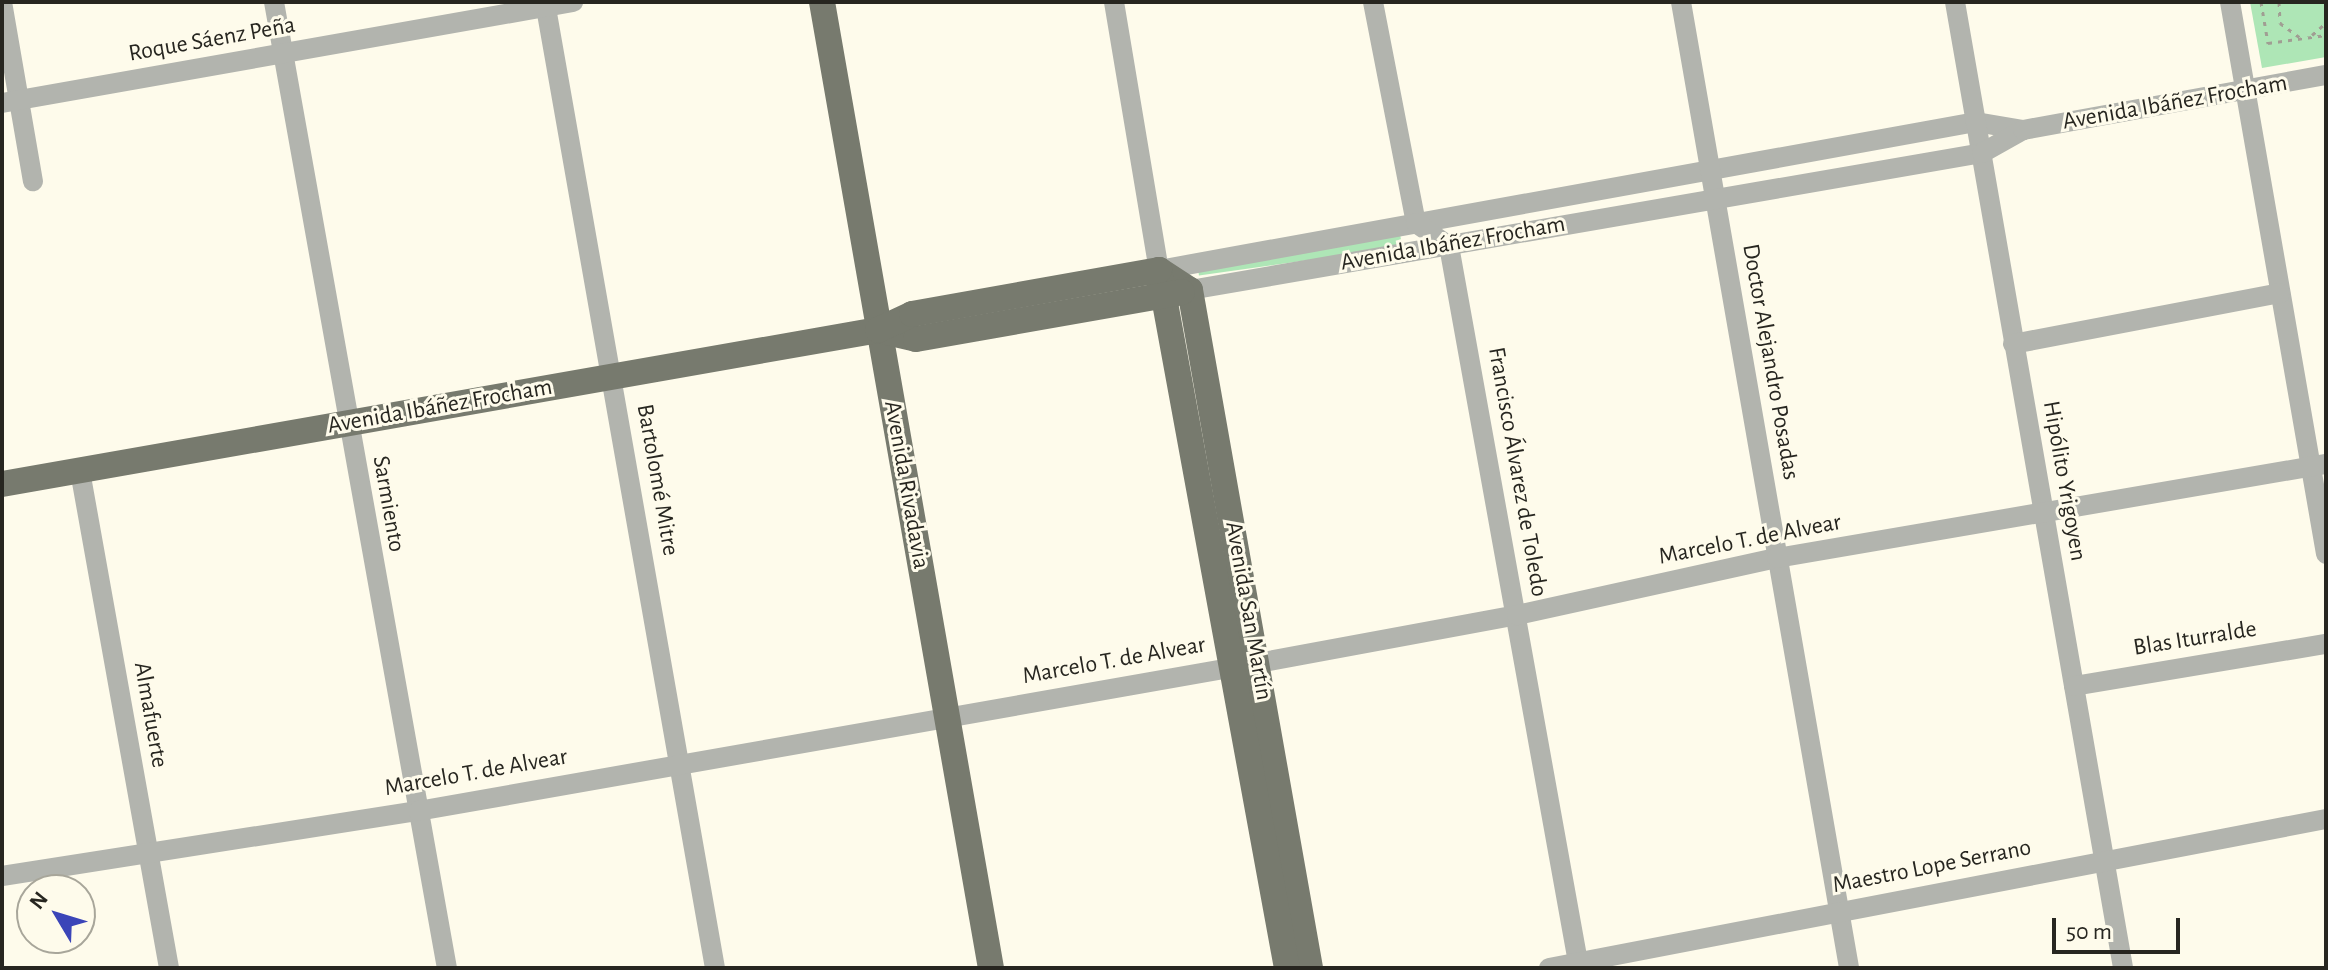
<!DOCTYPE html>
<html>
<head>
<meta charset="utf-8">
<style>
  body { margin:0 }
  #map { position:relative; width:2328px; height:970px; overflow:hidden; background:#fefbeb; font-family:"Alegreya Sans",sans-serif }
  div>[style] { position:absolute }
  .green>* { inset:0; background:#aee6b6; transform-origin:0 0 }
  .path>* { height:3px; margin-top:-1.5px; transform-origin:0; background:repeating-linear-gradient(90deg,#a09e93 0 4px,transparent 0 10px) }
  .minor>* { height:20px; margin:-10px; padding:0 10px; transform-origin:10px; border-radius:10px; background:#b2b4ae }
  .major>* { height:26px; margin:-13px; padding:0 13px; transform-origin:13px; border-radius:13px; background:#777a6e }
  span { translate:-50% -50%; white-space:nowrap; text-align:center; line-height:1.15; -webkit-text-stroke:6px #fefbeb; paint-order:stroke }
  .street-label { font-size:24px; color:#272620 }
  .frame { position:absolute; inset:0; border:4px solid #272620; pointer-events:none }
  .north { position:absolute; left:16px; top:874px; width:80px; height:80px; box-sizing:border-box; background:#fefbeb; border:2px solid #a8a69a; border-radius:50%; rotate:308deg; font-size:22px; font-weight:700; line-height:32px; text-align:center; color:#272620 }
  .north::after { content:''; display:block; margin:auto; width:28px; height:36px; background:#3b45b8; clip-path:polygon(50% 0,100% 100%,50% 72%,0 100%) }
  .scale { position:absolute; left:2052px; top:918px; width:128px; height:36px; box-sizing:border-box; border:4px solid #272620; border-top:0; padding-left:10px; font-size:24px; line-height:28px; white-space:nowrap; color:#272620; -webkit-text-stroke:6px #fefbeb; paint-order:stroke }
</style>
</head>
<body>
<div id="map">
  <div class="green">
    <i style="clip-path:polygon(2250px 2px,2326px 2px,2326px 57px,2262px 68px)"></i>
    <i style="left:1400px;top:233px;width:14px;height:205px;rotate:82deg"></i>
  </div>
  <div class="path">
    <i style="left:2261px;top:2px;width:42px;rotate:80.3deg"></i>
    <i style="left:2268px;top:43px;width:59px;rotate:-7.9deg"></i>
    <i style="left:2279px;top:2px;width:21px;rotate:87deg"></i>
    <i style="left:2280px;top:23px;width:26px;rotate:36deg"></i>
    <i style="left:2312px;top:35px;width:18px;rotate:-41deg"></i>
  </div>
  <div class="minor">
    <i style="left:2px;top:2px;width:182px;rotate:80.2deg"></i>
    <i style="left:274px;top:2px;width:981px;rotate:79.85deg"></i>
    <i style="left:545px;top:2px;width:981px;rotate:80.02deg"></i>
    <i style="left:1114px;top:2px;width:272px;rotate:80.5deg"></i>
    <i style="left:1159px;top:270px;width:830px;rotate:-10.27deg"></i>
    <i style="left:1976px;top:122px;width:48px;rotate:9.7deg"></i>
    <i style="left:1373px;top:2px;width:225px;rotate:79deg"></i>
    <i style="left:1416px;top:223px;width:40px;rotate:34.9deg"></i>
    <i style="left:1449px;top:246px;width:734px;rotate:79.79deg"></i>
    <i style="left:1681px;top:2px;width:980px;rotate:80.13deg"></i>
    <i style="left:1955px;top:2px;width:980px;rotate:80.13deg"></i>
    <i style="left:2230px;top:2px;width:560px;rotate:80.13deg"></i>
    <i style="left:2px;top:103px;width:580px;rotate:-10.03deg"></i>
    <i style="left:1190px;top:290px;width:804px;rotate:-9.81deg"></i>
    <i style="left:1982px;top:153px;width:47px;rotate:-29.3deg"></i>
    <i style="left:2023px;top:130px;width:308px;rotate:-10.3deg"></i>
    <i style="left:2013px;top:344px;width:272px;rotate:-10.8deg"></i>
    <i style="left:80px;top:471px;width:505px;rotate:79.85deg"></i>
    <i style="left:2074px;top:686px;width:255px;rotate:-9.5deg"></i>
    <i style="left:2px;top:876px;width:421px;rotate:-8.9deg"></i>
    <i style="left:418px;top:811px;width:853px;rotate:-9.99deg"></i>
    <i style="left:1258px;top:663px;width:263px;rotate:-10.5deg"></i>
    <i style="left:1517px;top:615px;width:266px;rotate:-12.4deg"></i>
    <i style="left:1777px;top:558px;width:557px;rotate:-9.72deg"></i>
    <i style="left:1549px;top:968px;width:791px;rotate:-10.86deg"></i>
  </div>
  <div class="major">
    <i style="left:822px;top:2px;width:981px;rotate:80.08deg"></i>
    <i style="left:1159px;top:270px;width:37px;rotate:33deg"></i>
    <i style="left:1190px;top:290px;width:689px;rotate:79.96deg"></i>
    <i style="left:1159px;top:270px;width:710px;rotate:79.61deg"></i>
    <i style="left:878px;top:330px;width:39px;rotate:13deg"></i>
    <i style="left:916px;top:339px;width:270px;rotate:-10deg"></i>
    <i style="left:2px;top:484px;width:889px;rotate:-9.97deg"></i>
    <i style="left:878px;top:330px;width:38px;rotate:-25deg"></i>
    <i style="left:912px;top:314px;width:251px;rotate:-10.1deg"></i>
  </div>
  <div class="street-label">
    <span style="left:212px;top:40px;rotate:-10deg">Roque Sáenz Peña</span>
    <span style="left:2175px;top:103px;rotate:-10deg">Avenida Ibáñez Frocham</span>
    <span style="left:1453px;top:244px;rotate:-10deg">Avenida Ibáñez Frocham</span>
    <span style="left:1770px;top:362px;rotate:80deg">Doctor Alejandro Posadas</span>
    <span style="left:440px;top:407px;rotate:-10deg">Avenida Ibáñez Frocham</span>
    <span style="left:1517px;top:472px;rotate:80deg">Francisco Álvarez de Toledo</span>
    <span style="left:657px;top:480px;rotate:80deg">Bartolomé Mitre</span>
    <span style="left:2064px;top:481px;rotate:80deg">Hipólito Yrigoyen</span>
    <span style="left:906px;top:485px;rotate:80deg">Avenida Rivadavia</span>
    <span style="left:388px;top:504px;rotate:80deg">Sarmiento</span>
    <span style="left:1750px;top:540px;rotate:-11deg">Marcelo T. de Alvear</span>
    <span style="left:1248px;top:611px;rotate:80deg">Avenida San Martín</span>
    <span style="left:2195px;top:639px;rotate:-9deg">Blas Iturralde</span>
    <span style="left:1114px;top:661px;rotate:-10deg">Marcelo T. de Alvear</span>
    <span style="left:150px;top:715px;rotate:80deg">Almafuerte</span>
    <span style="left:476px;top:773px;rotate:-10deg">Marcelo T. de Alvear</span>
    <span style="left:1932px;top:867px;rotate:-11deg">Maestro Lope Serrano</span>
  </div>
  <div class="frame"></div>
  <div class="north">N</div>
  <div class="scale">50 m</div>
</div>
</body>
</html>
